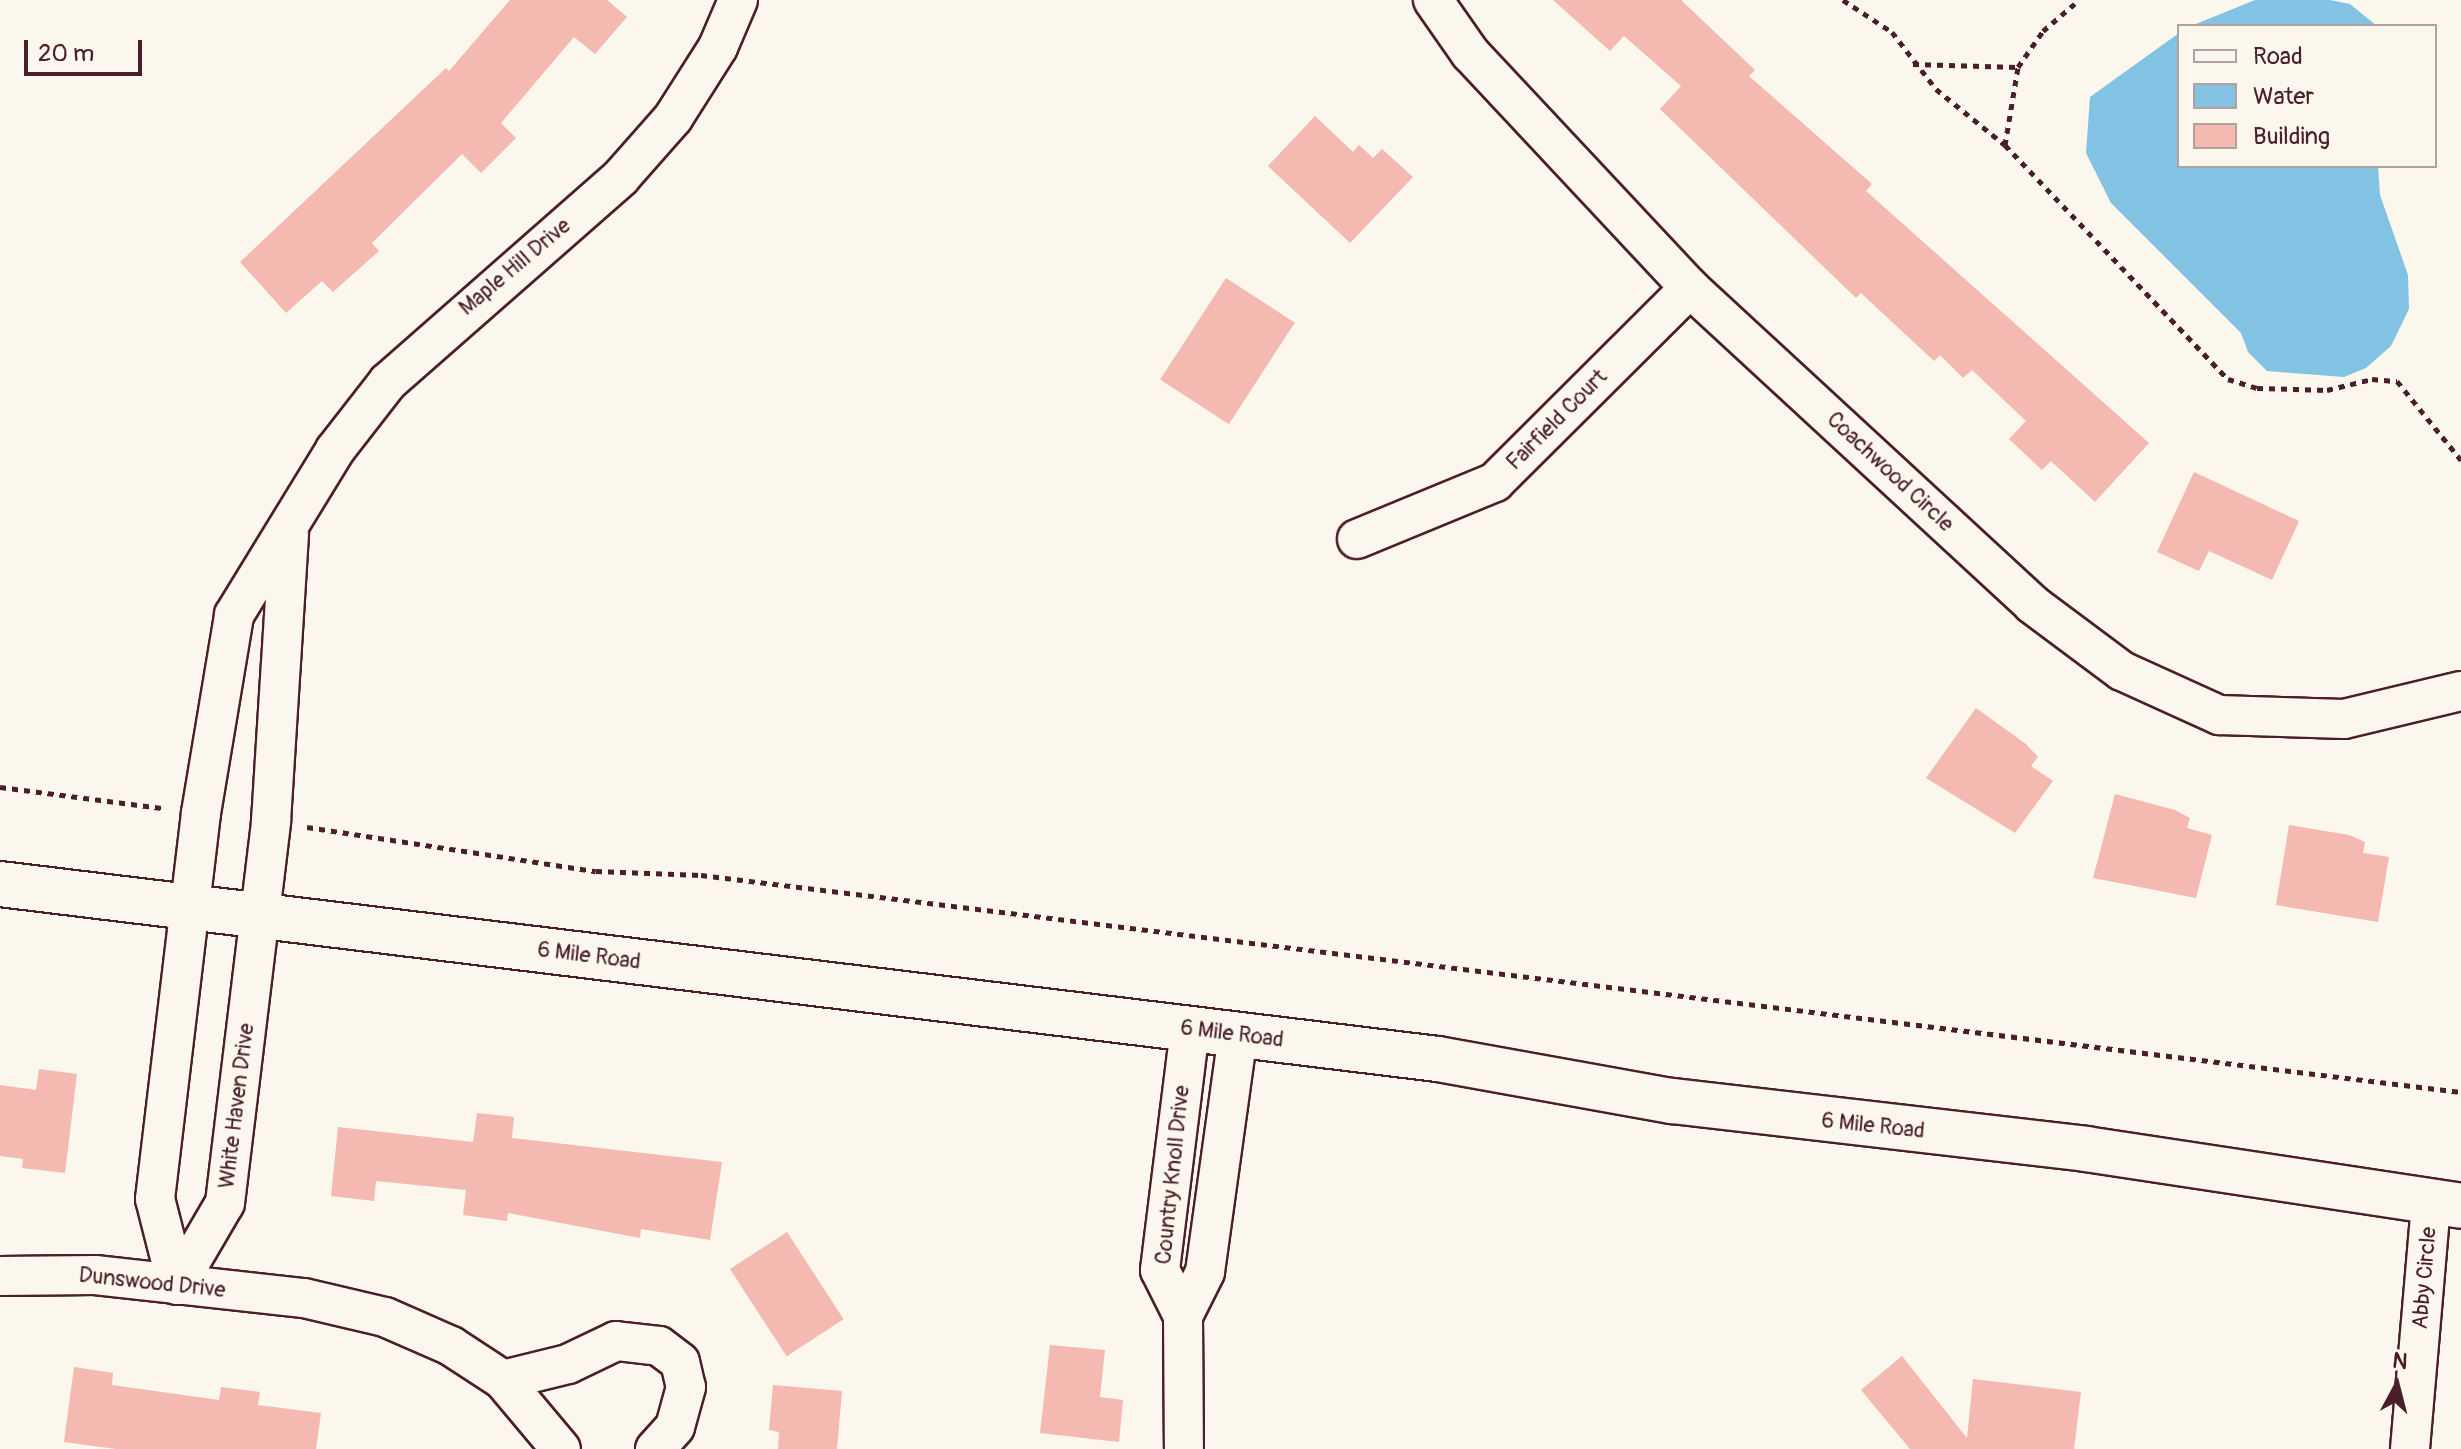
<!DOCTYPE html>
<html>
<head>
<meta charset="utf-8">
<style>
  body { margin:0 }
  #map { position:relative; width:2461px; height:1449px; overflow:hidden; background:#fbf7ec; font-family:Pangolin,sans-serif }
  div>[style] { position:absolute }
  .water>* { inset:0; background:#82c2e2 }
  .building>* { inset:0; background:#f4b9b1; transform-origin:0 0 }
  .path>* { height:5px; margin-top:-2.5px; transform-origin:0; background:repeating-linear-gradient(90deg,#4a1f2b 0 6px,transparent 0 12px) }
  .roads { filter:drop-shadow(2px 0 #4a1f2b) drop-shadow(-2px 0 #4a1f2b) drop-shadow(0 2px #4a1f2b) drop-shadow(0 -2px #4a1f2b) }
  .minor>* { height:38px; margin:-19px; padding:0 19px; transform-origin:19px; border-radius:19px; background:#fbf7ec }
  .tertiary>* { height:44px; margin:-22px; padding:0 22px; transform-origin:22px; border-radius:22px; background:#fbf7ec }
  span { translate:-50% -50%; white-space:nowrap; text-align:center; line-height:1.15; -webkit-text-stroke:7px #fbf7ec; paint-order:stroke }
  .street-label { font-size:22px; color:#4a1f2b }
  .legend { position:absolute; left:2177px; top:24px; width:260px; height:144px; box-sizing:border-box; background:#fbf7ec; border:2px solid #b4a19f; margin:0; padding:10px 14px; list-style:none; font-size:24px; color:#4a1f2b }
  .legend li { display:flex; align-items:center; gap:16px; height:40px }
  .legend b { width:40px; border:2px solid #b4a19f }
  .north { position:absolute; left:2357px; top:1345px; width:80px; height:80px; -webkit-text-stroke:6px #fbf7ec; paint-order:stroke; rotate:7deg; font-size:22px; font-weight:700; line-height:32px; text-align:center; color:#4a1f2b }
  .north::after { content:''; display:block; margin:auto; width:28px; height:36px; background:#4a1f2b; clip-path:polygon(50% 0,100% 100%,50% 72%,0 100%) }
  .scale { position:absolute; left:24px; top:40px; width:118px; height:36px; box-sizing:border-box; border:4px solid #4a1f2b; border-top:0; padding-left:10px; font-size:24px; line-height:28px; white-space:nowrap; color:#4a1f2b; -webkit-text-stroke:6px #fbf7ec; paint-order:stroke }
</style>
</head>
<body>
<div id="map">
  <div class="water">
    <i style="clip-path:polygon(2255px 0,2330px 0,2350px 4px,2377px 26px,2191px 26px)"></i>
    <i style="clip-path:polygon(2179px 33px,2179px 166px,2378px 166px,2380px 195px,2408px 275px,2409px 309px,2391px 346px,2366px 368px,2344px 377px,2267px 371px,2248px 352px,2241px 333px,2111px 203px,2086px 153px,2090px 97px)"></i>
  </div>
  <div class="building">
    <i style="clip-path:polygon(510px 0,607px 0,627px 17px,595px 54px,574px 37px,501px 123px,516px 138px,481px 173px,462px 154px,372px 243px,379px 251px,333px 292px,322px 281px,286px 313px,240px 262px,446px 68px,449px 71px)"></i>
    <i style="clip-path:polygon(1553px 0,1681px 0,1755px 70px,1749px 76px,1872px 184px,1866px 191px,2149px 443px,2095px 502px,2051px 461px,2042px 470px,2009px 439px,2026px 421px,1972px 370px,1963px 378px,1940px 355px,1934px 361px,1861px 293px,1856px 298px,1660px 109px,1681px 86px,1624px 36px,1610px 51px)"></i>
    <i style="clip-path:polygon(1315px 116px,1353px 152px,1359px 145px,1373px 158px,1382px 149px,1413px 177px,1350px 243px,1268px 166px)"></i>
    <i style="left:1226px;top:278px;width:82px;height:121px;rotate:33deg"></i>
    <i style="clip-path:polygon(2194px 472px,2299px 521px,2272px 580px,2209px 551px,2199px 571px,2157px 552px)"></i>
    <i style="clip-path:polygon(1976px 708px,2026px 744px,2038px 757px,2031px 766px,2053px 781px,2015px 833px,1926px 778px)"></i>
    <i style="clip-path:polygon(2115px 794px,2175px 810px,2190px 818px,2187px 828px,2212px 835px,2196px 898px,2093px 878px)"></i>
    <i style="clip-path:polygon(2289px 825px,2349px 835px,2365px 842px,2363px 853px,2389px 857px,2378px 922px,2276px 905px)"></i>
    <i style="clip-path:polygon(39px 1069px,77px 1074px,65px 1173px,22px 1168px,23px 1159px,0 1156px,0 1085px,36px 1090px)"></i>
    <i style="clip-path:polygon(477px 1113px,514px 1117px,512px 1138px,722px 1162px,710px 1240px,641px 1229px,640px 1238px,508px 1213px,507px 1221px,463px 1215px,466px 1190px,376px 1181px,374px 1201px,331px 1196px,338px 1127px,473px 1142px)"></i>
    <i style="left:787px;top:1232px;width:104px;height:68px;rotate:57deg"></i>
    <i style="clip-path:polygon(1050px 1345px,1105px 1350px,1100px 1397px,1123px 1400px,1119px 1442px,1040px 1433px)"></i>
    <i style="clip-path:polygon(1902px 1356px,1967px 1438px,1973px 1379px,2081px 1392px,2074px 1449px,1910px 1449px,1861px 1390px)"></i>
    <i style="clip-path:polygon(74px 1367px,113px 1373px,112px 1385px,219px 1400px,221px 1387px,260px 1392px,258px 1405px,321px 1413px,316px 1449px,116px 1449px,64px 1442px)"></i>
    <i style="clip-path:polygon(773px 1385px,842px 1391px,837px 1449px,778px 1449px,779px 1432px,769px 1430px)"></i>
  </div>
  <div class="path">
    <i style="left:1843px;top:0;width:59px;rotate:33.1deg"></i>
    <i style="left:1892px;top:32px;width:72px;rotate:52.3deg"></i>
    <i style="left:1936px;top:89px;width:89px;rotate:39.1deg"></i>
    <i style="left:2005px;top:145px;width:323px;rotate:46.4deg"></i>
    <i style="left:2228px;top:379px;width:30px;rotate:17deg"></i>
    <i style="left:2257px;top:388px;width:70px;rotate:1.6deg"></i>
    <i style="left:2327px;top:390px;width:46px;rotate:-13.7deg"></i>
    <i style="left:2372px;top:379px;width:25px;rotate:5deg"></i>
    <i style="left:2397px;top:381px;width:102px;rotate:51deg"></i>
    <i style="left:1913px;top:64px;width:105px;rotate:1.6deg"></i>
    <i style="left:2005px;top:145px;width:79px;rotate:-80.5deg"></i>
    <i style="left:2018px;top:67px;width:44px;rotate:-55.2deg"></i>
    <i style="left:2043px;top:31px;width:48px;rotate:-40.7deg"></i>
    <i style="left:0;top:787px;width:163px;rotate:7.4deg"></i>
    <i style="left:307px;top:827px;width:292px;rotate:8.7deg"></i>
    <i style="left:596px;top:871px;width:105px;rotate:2.2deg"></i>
    <i style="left:701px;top:875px;width:1773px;rotate:7.03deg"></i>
  </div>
  <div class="roads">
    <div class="minor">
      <i style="left:1433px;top:0;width:65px;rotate:55.1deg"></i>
      <i style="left:1470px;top:53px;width:322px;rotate:46.9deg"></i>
      <i style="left:1690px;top:288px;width:466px;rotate:42.7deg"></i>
      <i style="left:2032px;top:604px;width:112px;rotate:36.7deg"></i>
      <i style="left:2122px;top:671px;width:107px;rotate:24.4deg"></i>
      <i style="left:2219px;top:715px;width:125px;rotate:1.8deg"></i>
      <i style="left:2344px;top:719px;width:120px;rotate:-13.5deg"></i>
      <i style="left:1357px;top:539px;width:149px;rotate:-22.4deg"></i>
      <i style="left:1495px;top:482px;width:275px;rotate:-44.9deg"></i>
      <i style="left:1190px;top:1029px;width:243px;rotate:97.1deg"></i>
      <i style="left:1160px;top:1270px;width:51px;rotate:63.4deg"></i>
      <i style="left:1183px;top:1316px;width:49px;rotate:-63.4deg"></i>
      <i style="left:1205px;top:1272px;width:239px;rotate:-82.1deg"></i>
      <i style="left:0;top:1276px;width:95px;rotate:-0.6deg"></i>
      <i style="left:95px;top:1275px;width:210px;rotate:6.3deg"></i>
      <i style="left:304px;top:1298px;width:83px;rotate:13.2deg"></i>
      <i style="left:385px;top:1317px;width:72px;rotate:23.7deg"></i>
      <i style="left:451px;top:1346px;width:62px;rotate:33.2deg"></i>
      <i style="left:503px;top:1380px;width:90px;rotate:50deg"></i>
      <i style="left:177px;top:1285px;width:89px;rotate:-104.3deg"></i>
      <i style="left:155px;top:1199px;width:389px;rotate:-83.2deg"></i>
      <i style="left:201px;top:813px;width:201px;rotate:-80.5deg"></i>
      <i style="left:234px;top:615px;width:193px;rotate:-58.5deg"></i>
      <i style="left:335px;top:450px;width:86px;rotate:-52.1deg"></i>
      <i style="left:388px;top:382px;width:310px;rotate:-41.3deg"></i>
      <i style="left:621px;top:177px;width:79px;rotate:-48.6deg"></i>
      <i style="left:673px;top:118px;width:84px;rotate:-57.6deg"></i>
      <i style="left:718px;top:47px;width:51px;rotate:-66.9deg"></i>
      <i style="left:177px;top:1285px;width:95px;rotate:-59.7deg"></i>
      <i style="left:225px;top:1203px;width:385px;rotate:-83.1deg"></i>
      <i style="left:271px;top:821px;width:288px;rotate:-86.4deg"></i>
      <i style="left:1183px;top:1316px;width:133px;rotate:89.6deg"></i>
      <i style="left:503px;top:1380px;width:67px;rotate:-13.8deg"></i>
      <i style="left:568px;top:1364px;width:53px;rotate:-25.6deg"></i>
      <i style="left:616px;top:1341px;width:43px;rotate:6.6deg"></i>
      <i style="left:659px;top:1346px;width:26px;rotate:37deg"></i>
      <i style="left:680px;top:1362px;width:26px;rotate:77deg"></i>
      <i style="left:686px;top:1387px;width:41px;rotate:105.4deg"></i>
      <i style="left:675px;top:1427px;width:30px;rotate:132deg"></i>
      <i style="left:2410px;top:1449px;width:248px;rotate:-85.1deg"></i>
    </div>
    <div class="tertiary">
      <i style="left:0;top:884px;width:1449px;rotate:6.94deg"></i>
      <i style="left:1438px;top:1059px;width:238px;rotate:10.2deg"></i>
      <i style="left:1672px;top:1101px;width:417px;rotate:6.6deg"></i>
      <i style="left:2086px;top:1149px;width:379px;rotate:8.6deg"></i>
    </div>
  </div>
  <div class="street-label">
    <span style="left:515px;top:267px;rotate:-40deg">Maple Hill Drive</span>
    <span style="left:1557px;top:420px;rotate:-45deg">Fairfield Court</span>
    <span style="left:1890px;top:472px;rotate:43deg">Coachwood Circle</span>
    <span style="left:589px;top:956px;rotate:7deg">6 Mile Road</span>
    <span style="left:1232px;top:1034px;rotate:7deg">6 Mile Road</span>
    <span style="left:237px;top:1106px;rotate:-83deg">White Haven Drive</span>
    <span style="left:1873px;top:1126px;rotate:6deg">6 Mile Road</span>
    <span style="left:1173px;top:1175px;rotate:-84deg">Country Knoll Drive</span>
    <span style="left:2425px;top:1278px;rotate:-85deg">Abby Circle</span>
    <span style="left:152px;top:1283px;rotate:6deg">Dunswood Drive</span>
  </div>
  <ul class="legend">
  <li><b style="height:10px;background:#fbf7ec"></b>Road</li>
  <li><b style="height:22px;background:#82c2e2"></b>Water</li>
  <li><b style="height:22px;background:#f4b9b1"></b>Building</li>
  </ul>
  <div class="north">N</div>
  <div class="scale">20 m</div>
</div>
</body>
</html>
